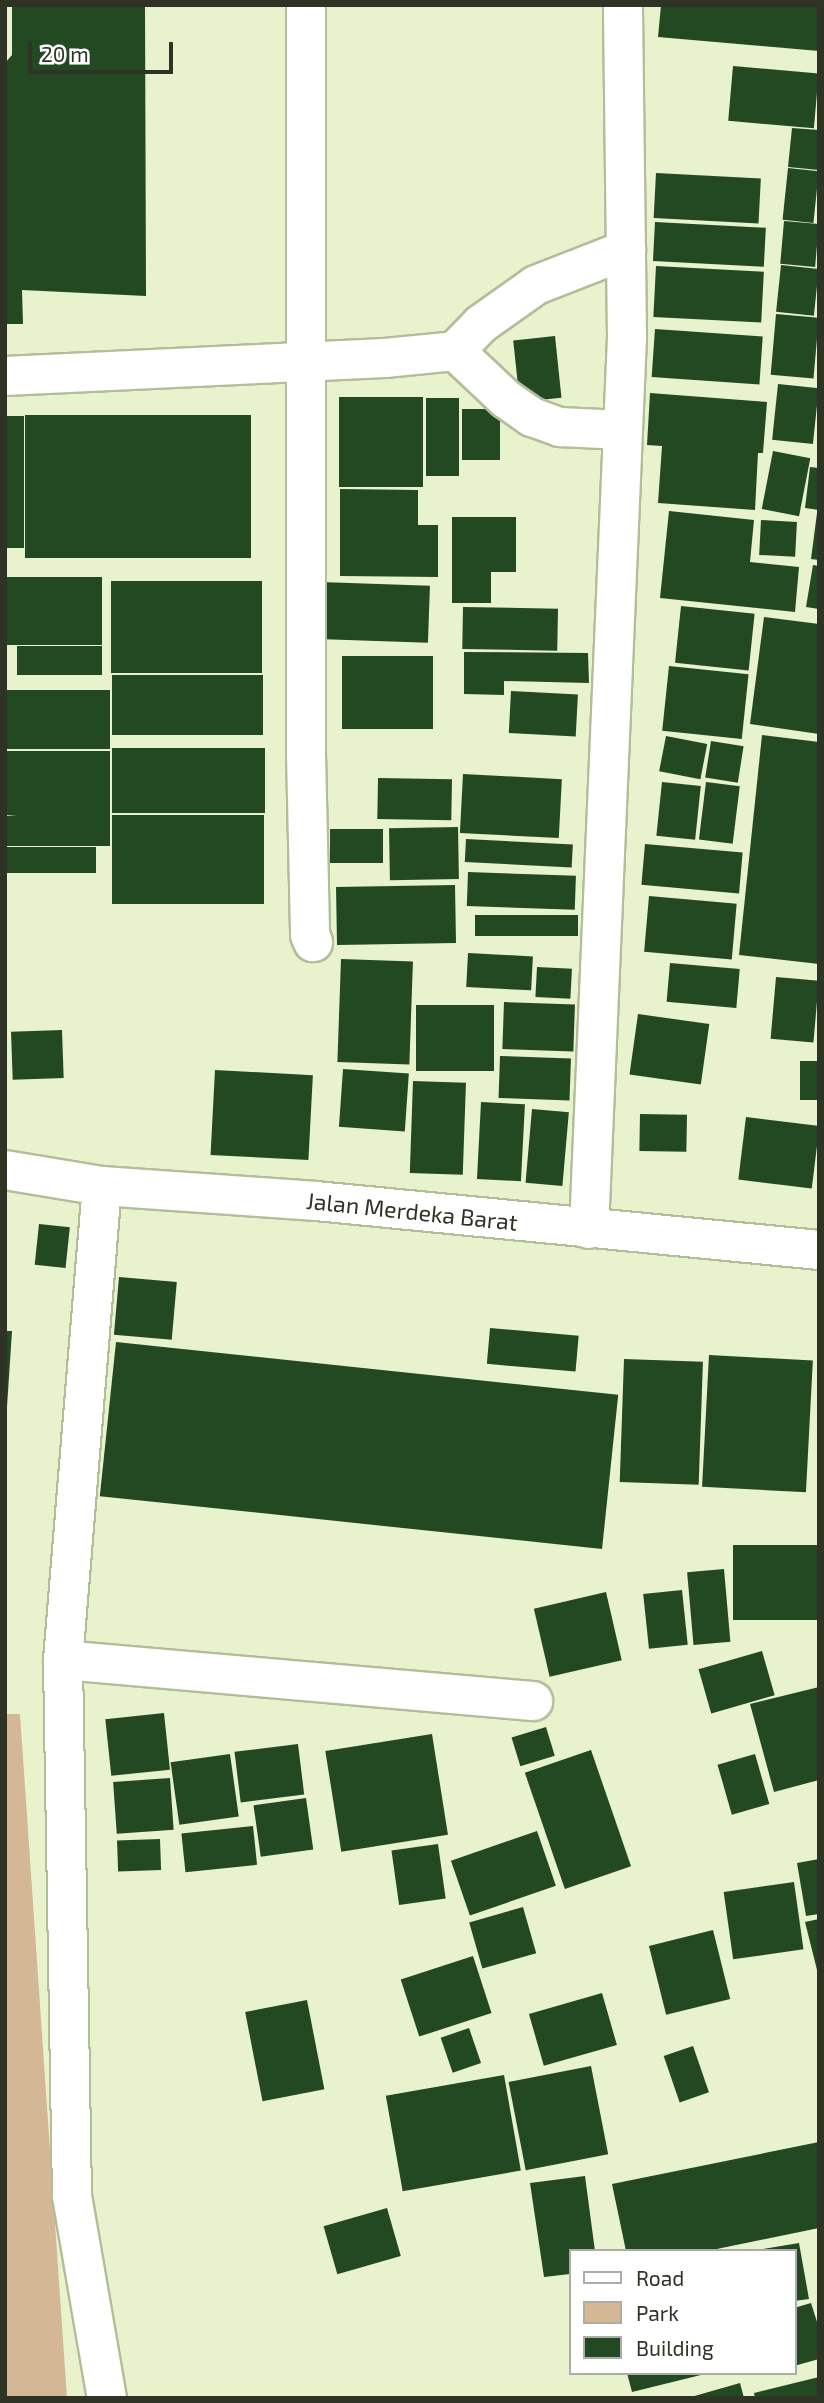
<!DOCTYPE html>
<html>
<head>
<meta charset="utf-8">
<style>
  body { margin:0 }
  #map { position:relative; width:824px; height:2403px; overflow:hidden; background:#e8f2cd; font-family:"Exo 2",sans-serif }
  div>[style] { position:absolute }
  .green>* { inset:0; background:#d4b896 }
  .building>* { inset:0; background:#234922; transform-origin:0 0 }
  .roads { filter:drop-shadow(2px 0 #b4bd9a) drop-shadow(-2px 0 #b4bd9a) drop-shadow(0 2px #b4bd9a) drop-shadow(0 -2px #b4bd9a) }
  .street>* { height:38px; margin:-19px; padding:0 19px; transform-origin:19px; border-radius:19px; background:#fff }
  .secondary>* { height:38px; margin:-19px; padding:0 19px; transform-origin:19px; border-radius:19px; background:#fff }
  span { translate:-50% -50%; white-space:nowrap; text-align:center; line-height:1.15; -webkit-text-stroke:7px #fff; paint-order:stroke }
  .street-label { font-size:23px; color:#2f3325 }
  .frame { position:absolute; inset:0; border:7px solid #2f3325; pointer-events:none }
  .legend { position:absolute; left:569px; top:2249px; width:228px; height:126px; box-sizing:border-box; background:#fff; border:2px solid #acada8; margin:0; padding:9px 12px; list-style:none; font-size:21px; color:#2f3325 }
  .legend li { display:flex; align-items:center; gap:14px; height:35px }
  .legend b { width:35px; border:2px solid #acada8 }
  .scale { position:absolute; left:28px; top:42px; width:145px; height:32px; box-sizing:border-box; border:4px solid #2f3325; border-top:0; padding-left:9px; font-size:21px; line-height:24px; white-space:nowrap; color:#2f3325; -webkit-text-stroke:5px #fff; paint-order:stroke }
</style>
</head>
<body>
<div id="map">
  <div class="green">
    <i style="clip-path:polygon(5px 1714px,20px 1714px,67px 2398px,5px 2398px)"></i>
  </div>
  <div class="building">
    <i style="clip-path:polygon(12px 5px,145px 5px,146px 296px,22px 290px,23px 324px,5px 324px,5px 63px,12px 55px)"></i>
    <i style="clip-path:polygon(661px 5px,819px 5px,819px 51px,658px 37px)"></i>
    <i style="left:733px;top:66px;width:86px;height:55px;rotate:5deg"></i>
    <i style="clip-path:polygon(792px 128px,819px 130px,819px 170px,788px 167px)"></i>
    <i style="left:788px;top:168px;width:31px;height:52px;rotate:6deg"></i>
    <i style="left:656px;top:173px;width:105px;height:45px;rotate:3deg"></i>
    <i style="left:784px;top:221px;width:35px;height:43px;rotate:5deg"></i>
    <i style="left:655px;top:222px;width:111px;height:39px;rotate:3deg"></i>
    <i style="left:781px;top:265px;width:38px;height:47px;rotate:6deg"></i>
    <i style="left:656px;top:266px;width:108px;height:51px;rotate:3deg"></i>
    <i style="left:776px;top:314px;width:43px;height:61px;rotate:5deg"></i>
    <i style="left:655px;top:329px;width:108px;height:48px;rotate:4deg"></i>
    <i style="left:555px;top:336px;width:62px;height:42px;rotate:84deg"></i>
    <i style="left:778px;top:384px;width:41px;height:56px;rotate:6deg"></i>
    <i style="clip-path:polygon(650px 393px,767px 402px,763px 453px,758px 453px,755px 510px,658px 503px,662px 446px,647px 445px)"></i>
    <i style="left:339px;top:397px;width:84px;height:90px"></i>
    <i style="left:426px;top:398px;width:33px;height:78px"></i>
    <i style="left:462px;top:409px;width:38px;height:51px"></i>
    <i style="left:25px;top:415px;width:226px;height:143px"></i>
    <i style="left:5px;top:416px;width:19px;height:132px"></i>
    <i style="left:773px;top:451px;width:38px;height:59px;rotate:11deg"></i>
    <i style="clip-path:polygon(810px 467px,819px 468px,819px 510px,805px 508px)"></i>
    <i style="clip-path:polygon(340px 489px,418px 490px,418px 525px,438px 525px,438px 577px,340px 576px)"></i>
    <i style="clip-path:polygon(669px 511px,754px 520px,750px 562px,799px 567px,795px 612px,660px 598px)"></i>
    <i style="clip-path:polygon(817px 513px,819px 513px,819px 560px,811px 559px)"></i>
    <i style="clip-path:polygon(452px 517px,516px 517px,516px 572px,491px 572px,491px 603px,452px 603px)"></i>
    <i style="left:761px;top:520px;width:36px;height:35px;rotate:3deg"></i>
    <i style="clip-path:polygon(813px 565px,819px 566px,819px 609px,806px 607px)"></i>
    <i style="left:102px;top:577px;width:68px;height:97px;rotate:90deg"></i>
    <i style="left:111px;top:581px;width:151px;height:92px"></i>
    <i style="left:320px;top:582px;width:110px;height:57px;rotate:2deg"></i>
    <i style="left:681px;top:606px;width:74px;height:57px;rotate:6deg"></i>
    <i style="left:463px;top:607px;width:95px;height:42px;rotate:1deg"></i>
    <i style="clip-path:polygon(764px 617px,819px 624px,819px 734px,750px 724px)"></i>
    <i style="left:17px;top:646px;width:85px;height:29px"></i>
    <i style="clip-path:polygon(464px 652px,588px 653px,589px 683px,504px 681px,504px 695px,464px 694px)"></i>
    <i style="left:342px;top:656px;width:91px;height:73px"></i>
    <i style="left:669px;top:666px;width:80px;height:65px;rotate:6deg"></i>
    <i style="left:112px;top:675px;width:151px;height:60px"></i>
    <i style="left:5px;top:690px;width:105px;height:59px"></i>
    <i style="left:511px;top:691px;width:67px;height:42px;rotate:3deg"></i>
    <i style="clip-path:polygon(762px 735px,819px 742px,819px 964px,739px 955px)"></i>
    <i style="left:666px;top:736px;width:42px;height:36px;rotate:11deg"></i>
    <i style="left:711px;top:741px;width:33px;height:37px;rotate:9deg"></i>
    <i style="left:112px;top:748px;width:153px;height:65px"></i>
    <i style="clip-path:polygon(5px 751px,110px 751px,110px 846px,5px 846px,5px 816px,17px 816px,5px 815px)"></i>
    <i style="left:463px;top:774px;width:99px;height:59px;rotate:3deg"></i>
    <i style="left:378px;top:778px;width:74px;height:41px;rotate:1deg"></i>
    <i style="left:662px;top:782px;width:39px;height:54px;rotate:6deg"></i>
    <i style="left:706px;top:782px;width:34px;height:58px;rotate:7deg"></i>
    <i style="left:112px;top:815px;width:152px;height:89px"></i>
    <i style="left:458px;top:827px;width:52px;height:69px;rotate:89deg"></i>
    <i style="left:330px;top:829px;width:53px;height:34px"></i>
    <i style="left:466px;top:839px;width:107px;height:23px;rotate:3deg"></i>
    <i style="left:645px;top:844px;width:98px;height:41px;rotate:5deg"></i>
    <i style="left:5px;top:847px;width:91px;height:26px"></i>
    <i style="left:468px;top:872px;width:108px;height:34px;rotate:2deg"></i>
    <i style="left:455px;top:885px;width:58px;height:119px;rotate:89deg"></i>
    <i style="left:649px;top:896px;width:88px;height:56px;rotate:5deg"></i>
    <i style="left:475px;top:915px;width:103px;height:21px"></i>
    <i style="left:468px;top:953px;width:65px;height:34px;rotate:3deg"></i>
    <i style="left:341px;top:959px;width:72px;height:103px;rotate:2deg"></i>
    <i style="left:670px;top:963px;width:70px;height:39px;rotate:5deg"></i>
    <i style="left:537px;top:967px;width:35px;height:30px;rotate:3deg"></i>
    <i style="left:776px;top:977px;width:43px;height:62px;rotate:5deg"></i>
    <i style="left:504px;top:1002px;width:71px;height:47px;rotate:2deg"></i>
    <i style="left:416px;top:1005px;width:78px;height:66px"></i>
    <i style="left:638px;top:1014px;width:72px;height:61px;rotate:8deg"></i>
    <i style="left:62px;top:1030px;width:48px;height:51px;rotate:88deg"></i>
    <i style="left:500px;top:1056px;width:71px;height:42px;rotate:2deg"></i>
    <i style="left:800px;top:1061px;width:19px;height:39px"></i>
    <i style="left:343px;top:1069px;width:66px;height:58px;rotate:4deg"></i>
    <i style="left:215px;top:1070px;width:98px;height:85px;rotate:3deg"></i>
    <i style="left:413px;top:1081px;width:53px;height:92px;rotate:2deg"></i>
    <i style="left:481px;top:1102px;width:44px;height:77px;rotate:3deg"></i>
    <i style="left:532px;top:1109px;width:37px;height:74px;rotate:5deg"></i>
    <i style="left:640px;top:1114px;width:47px;height:37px;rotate:1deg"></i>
    <i style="left:746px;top:1117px;width:74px;height:63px;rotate:7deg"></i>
    <i style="left:39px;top:1224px;width:31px;height:41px;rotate:6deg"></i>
    <i style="left:119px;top:1277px;width:58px;height:58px;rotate:5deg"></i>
    <i style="left:490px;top:1328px;width:89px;height:36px;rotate:5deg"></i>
    <i style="clip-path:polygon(5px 1331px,12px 1331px,7px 1407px,5px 1407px)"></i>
    <i style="left:116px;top:1342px;width:505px;height:155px;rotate:6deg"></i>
    <i style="left:709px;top:1355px;width:104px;height:132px;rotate:3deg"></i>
    <i style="left:624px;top:1359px;width:79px;height:123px;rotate:2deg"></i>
    <i style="left:819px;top:1545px;width:75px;height:86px;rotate:90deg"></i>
    <i style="left:724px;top:1569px;width:73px;height:37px;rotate:85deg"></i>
    <i style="left:682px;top:1590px;width:55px;height:39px;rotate:84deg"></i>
    <i style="left:606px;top:1592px;width:70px;height:74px;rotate:77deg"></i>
    <i style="left:762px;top:1651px;width:46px;height:66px;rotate:74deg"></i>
    <i style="clip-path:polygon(819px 1687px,819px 1780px,774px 1792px,750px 1704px)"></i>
    <i style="left:164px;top:1713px;width:57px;height:59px;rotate:84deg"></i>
    <i style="left:546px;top:1727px;width:30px;height:36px;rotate:73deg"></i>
    <i style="left:432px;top:1734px;width:102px;height:108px;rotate:81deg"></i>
    <i style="left:298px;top:1744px;width:51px;height:64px;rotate:83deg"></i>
    <i style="left:591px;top:1750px;width:123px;height:70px;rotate:71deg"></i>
    <i style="left:230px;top:1754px;width:63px;height:60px;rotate:82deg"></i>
    <i style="left:755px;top:1754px;width:52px;height:39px;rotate:74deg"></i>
    <i style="left:170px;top:1778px;width:52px;height:57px;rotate:86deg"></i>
    <i style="left:306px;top:1798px;width:52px;height:53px;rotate:82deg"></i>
    <i style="left:253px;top:1826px;width:39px;height:72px;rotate:84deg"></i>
    <i style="left:537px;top:1831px;width:58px;height:91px;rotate:71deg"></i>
    <i style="left:160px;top:1839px;width:31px;height:43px;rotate:88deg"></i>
    <i style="left:438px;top:1844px;width:55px;height:47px;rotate:82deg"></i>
    <i style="clip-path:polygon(819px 1859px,819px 1914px,806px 1916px,797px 1863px)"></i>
    <i style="left:794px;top:1882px;width:68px;height:71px;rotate:82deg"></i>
    <i style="left:523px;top:1907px;width:48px;height:56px;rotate:74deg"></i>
    <i style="clip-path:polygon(819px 1919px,819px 1974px,818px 1974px,805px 1922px)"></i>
    <i style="left:713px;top:1930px;width:71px;height:66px;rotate:76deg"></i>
    <i style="left:473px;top:1956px;width:60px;height:76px;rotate:72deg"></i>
    <i style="left:602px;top:1993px;width:54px;height:76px;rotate:74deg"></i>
    <i style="left:307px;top:2000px;width:91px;height:63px;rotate:79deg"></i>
    <i style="left:469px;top:2028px;width:37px;height:30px;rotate:71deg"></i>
    <i style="left:693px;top:2046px;width:49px;height:31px;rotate:71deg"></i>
    <i style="left:591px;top:2066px;width:90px;height:84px;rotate:79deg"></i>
    <i style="left:504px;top:2075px;width:97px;height:120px;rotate:80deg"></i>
    <i style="clip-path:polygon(819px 2142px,819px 2228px,707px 2251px,626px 2251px,612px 2184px)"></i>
    <i style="clip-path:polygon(585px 2176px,595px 2251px,570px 2251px,570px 2274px,544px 2277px,530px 2183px)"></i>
    <i style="left:387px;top:2208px;width:50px;height:66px;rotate:74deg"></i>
    <i style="clip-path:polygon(799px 2243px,809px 2299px,794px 2301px,794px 2251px,763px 2249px)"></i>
    <i style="clip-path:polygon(811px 2303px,819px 2328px,819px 2359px,794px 2366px,794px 2308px)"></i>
    <i style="clip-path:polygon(627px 2373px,705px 2373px,705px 2374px,632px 2392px)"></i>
    <i style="clip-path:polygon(819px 2377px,819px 2398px,755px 2398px,754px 2393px)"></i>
    <i style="clip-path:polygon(740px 2383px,744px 2398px,691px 2398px,691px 2397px)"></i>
  </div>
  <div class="roads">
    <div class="street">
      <i style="left:306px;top:5px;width:749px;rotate:90deg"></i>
      <i style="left:306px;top:754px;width:181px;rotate:88.7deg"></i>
      <i style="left:310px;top:935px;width:8px;rotate:67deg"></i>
      <i style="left:455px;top:351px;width:70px;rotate:43.3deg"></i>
      <i style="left:506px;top:399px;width:32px;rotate:35deg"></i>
      <i style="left:532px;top:417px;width:30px;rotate:20deg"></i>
      <i style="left:560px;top:427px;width:63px;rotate:2.7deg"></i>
      <i style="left:5px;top:376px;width:380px;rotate:-2.7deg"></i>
      <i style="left:385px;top:358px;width:70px;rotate:-5.7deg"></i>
      <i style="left:455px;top:351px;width:37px;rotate:-46deg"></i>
      <i style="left:481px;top:324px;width:67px;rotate:-35.3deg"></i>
      <i style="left:536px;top:285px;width:97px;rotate:-21.3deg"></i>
      <i style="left:102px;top:1186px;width:476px;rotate:94.7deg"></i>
      <i style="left:63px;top:1660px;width:536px;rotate:89.04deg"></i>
      <i style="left:72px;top:2196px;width:205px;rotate:80.2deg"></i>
      <i style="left:589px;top:1229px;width:892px;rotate:-87.56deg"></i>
      <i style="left:627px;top:338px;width:333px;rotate:-90.7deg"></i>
      <i style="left:63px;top:1660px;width:472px;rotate:5deg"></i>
    </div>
    <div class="secondary">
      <i style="left:5px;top:1170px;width:98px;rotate:9.4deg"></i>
      <i style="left:102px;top:1186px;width:215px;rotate:4deg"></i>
      <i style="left:316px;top:1201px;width:505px;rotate:5.56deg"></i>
    </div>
  </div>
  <div class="street-label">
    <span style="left:412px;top:1211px;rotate:6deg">Jalan Merdeka Barat</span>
  </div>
  <div class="frame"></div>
  <ul class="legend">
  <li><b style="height:9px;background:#fff"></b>Road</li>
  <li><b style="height:19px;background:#d4b896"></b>Park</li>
  <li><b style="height:19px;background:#234922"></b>Building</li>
  </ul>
  <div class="scale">20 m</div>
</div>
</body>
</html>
